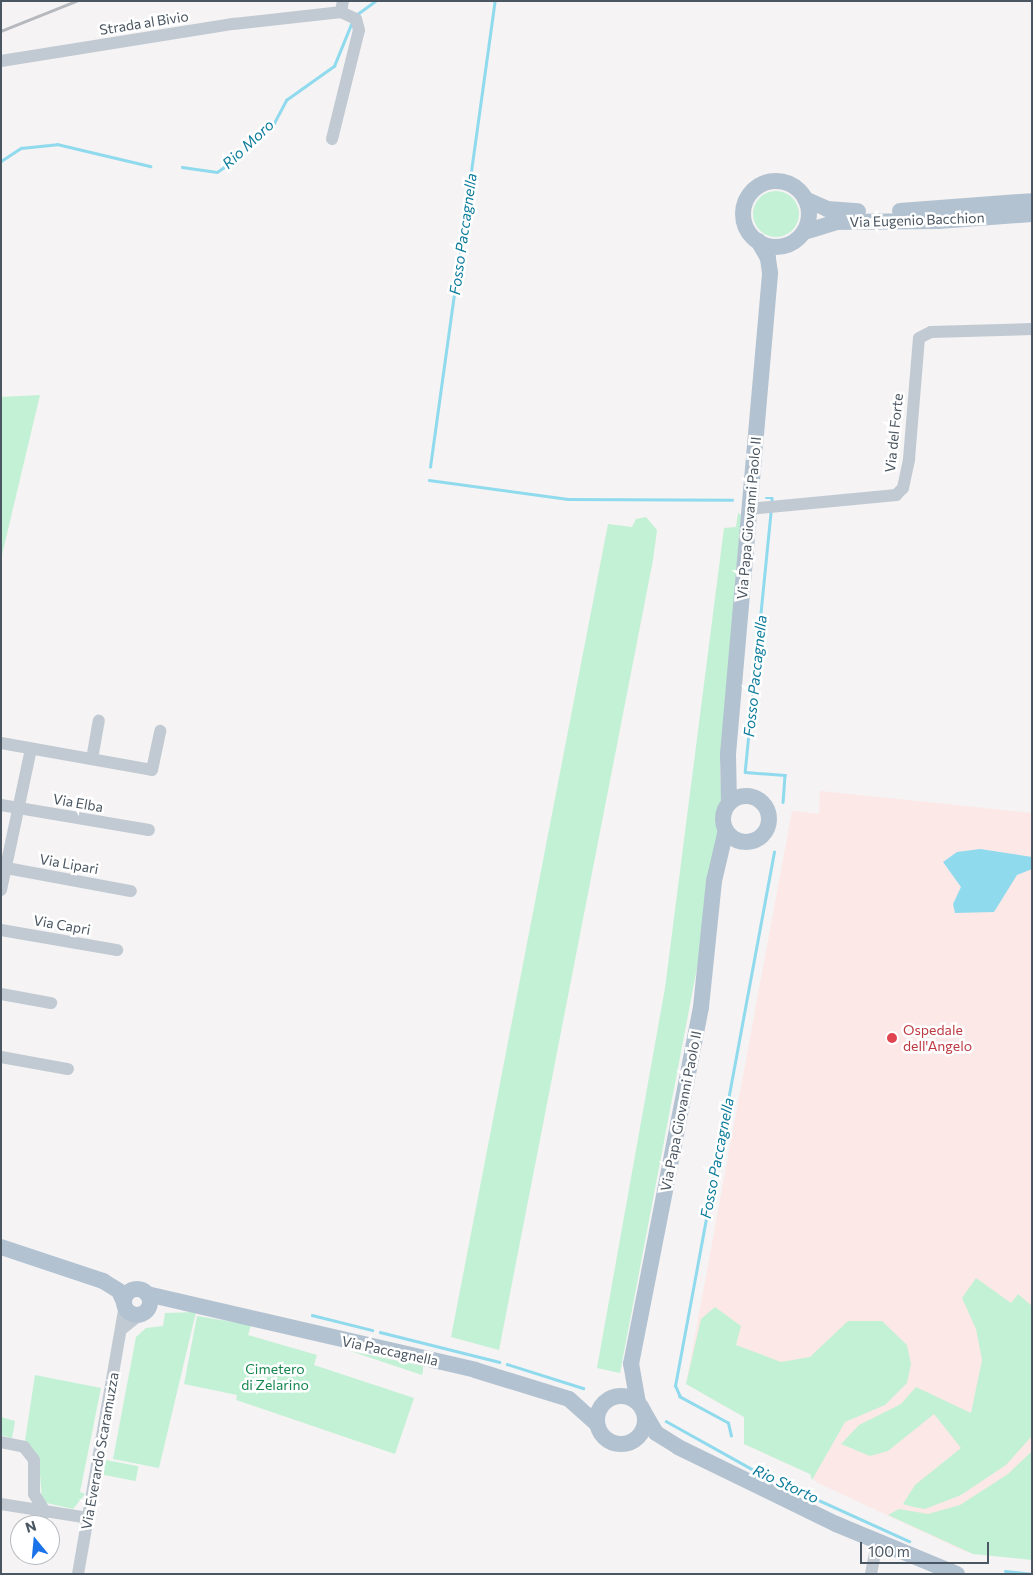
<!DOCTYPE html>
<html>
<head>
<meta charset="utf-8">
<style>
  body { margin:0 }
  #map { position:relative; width:1033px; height:1575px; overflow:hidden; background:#f5f3f3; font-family:Commissioner,sans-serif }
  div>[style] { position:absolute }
  .medical>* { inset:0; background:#fce8e6 }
  .green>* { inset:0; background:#c3f1d5; transform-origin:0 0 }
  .round { border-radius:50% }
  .water>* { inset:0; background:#90daee }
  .stream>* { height:2.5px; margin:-1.25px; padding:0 1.25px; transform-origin:1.25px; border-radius:1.25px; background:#90daee }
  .minor>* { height:12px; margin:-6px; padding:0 6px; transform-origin:6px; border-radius:6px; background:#c1cad2 }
  .major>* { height:16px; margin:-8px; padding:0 8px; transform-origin:8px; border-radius:8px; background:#b3c2d1 }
  .major>.ring { margin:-8px; padding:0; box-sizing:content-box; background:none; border:16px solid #b3c2d1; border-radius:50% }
  .rail>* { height:2.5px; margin:-1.25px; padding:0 1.25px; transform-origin:1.25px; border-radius:1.25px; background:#b5b8bd }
  .dots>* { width:14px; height:14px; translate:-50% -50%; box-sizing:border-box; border:2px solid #fff; border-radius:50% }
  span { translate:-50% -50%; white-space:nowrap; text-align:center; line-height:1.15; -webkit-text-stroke:5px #fff; paint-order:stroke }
  .street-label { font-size:14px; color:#4a5661 }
  .health-label { font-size:14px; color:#be3a42 }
  .left { translate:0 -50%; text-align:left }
  .park-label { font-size:14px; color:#17864f }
  .water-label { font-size:15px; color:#0c7c9b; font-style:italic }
  .frame { position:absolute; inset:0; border:2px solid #4a5661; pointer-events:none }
  .north { position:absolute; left:10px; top:1515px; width:50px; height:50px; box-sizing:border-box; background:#fff; border:1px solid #b7bbc0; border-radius:50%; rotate:343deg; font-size:14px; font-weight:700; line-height:20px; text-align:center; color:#4a5661 }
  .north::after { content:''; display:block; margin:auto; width:18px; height:22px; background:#1a73e8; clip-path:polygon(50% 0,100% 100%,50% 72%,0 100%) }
  .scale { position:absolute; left:860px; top:1542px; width:129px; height:22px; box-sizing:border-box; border:2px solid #4a5661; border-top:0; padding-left:6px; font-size:15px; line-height:18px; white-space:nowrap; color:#4a5661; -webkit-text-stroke:4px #fff; paint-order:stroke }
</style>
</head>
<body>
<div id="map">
  <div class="medical">
    <i style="clip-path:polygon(820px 791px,1032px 813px,1032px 1559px,964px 1551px,816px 1482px,810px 1474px,744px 1444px,744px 1417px,686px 1384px,792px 811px,819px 814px)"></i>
  </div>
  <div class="green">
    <i class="round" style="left:753px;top:191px;width:46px;height:46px"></i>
    <i style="clip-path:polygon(40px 395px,1px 559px,1px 397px)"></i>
    <i style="clip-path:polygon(738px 513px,741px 515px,720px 768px,723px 831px,620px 1373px,597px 1368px,665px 988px,724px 528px,736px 527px)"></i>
    <i style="clip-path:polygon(646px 517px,657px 530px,653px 560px,499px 1350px,451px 1337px,608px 524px,632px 527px,636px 519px)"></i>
    <i style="clip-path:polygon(976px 1278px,1011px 1303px,1018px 1294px,1032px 1306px,1032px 1436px,1006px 1465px,961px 1495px,925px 1509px,913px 1507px,903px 1504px,915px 1485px,961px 1448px,934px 1414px,888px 1451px,870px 1456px,841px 1444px,859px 1425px,901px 1404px,916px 1387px,971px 1413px,982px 1360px,976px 1329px,962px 1298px)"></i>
    <i style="clip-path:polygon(715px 1307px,741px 1326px,736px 1345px,781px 1362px,810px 1357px,848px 1321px,882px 1321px,907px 1345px,911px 1364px,907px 1383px,885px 1405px,845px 1422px,812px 1480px,810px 1474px,744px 1444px,744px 1417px,686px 1384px,701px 1319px)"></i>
    <i style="clip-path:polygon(196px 1312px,159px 1468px,113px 1459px,136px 1337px,146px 1328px,163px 1326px,165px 1313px)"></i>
    <i style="clip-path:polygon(197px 1316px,251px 1325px,248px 1335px,317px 1355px,314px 1365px,414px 1398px,395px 1454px,236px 1400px,237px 1395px,184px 1384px)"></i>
    <i style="clip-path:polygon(350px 1351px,423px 1366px,423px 1371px,422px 1375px)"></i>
    <i style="clip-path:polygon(35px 1375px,101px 1388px,80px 1492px,85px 1494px,73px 1509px,42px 1502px,39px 1459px,25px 1441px)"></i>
    <i style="clip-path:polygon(1px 1417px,15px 1421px,12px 1438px,1px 1435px)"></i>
    <i style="clip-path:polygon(1032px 1451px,1032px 1560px,973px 1554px,888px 1515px,899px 1509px,928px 1514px,960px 1505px,1008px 1474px)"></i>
    <i style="left:106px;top:1460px;width:33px;height:15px;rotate:11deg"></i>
  </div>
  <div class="water">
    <i style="clip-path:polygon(980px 849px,1032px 857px,1032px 869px,1017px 875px,994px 912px,955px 913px,953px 904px,961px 887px,943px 862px,957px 852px)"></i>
  </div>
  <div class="stream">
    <i style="left:356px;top:15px;width:24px;rotate:-36deg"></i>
    <i style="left:1px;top:161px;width:24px;rotate:-33deg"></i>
    <i style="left:21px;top:148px;width:36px;rotate:-6deg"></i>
    <i style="left:57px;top:144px;width:96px;rotate:13.3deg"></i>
    <i style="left:182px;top:167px;width:35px;rotate:8deg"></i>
    <i style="left:217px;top:172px;width:24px;rotate:-35deg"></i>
    <i style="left:237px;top:158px;width:51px;rotate:-43.4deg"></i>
    <i style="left:274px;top:123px;width:26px;rotate:-62deg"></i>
    <i style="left:286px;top:100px;width:59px;rotate:-35.3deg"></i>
    <i style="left:334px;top:66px;width:48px;rotate:-67.8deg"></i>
    <i style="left:430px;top:467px;width:471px;rotate:-82.1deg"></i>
    <i style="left:429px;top:480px;width:140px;rotate:7.8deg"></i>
    <i style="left:568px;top:499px;width:164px;rotate:0.3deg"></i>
    <i style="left:766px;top:498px;width:6px"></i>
    <i style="left:772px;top:498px;width:5px;rotate:90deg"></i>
    <i style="left:771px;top:513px;width:260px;rotate:95.7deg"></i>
    <i style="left:745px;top:772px;width:40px;rotate:4.3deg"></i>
    <i style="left:785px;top:775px;width:27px;rotate:94deg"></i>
    <i style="left:312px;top:1315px;width:62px;rotate:14deg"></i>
    <i style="left:380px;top:1332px;width:123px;rotate:14.1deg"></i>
    <i style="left:507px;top:1364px;width:80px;rotate:17.5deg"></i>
    <i style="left:666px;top:1421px;width:107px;rotate:29.2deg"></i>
    <i style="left:759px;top:1473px;width:165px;rotate:24.4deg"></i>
    <i style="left:731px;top:1436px;width:13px;rotate:-103deg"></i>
    <i style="left:728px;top:1423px;width:55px;rotate:-151.6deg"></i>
    <i style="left:680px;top:1397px;width:12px;rotate:-114deg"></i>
    <i style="left:675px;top:1386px;width:543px;rotate:-79.5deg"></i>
    <i style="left:1005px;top:1571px;width:27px;rotate:6deg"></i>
  </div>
  <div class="minor">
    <i style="left:1px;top:61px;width:235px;rotate:-9.1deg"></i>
    <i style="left:233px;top:24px;width:109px;rotate:-6.3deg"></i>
    <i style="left:341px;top:12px;width:11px;rotate:-80deg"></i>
    <i style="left:332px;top:139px;width:112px;rotate:-76.1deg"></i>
    <i style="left:359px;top:30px;width:11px;rotate:-105deg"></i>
    <i style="left:356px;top:19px;width:17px;rotate:-155deg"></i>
    <i style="left:749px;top:509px;width:148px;rotate:-5.4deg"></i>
    <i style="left:896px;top:495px;width:10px;rotate:-45deg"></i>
    <i style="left:903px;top:488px;width:30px;rotate:-78deg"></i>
    <i style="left:909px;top:459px;width:121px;rotate:-85.3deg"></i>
    <i style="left:919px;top:338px;width:13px;rotate:-27deg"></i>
    <i style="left:931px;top:332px;width:101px;rotate:-1.7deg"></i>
    <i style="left:1px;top:743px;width:153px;rotate:10.1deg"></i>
    <i style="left:152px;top:770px;width:40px;rotate:-78deg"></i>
    <i style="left:92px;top:759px;width:39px;rotate:-80deg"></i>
    <i style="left:1px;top:805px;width:150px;rotate:9.6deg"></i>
    <i style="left:1px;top:867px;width:132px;rotate:10.5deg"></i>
    <i style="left:1px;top:890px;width:144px;rotate:-78deg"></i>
    <i style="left:1px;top:930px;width:118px;rotate:9.8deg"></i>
    <i style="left:1px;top:994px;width:51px;rotate:10.2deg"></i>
    <i style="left:1px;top:1057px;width:68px;rotate:10.2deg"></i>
    <i style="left:123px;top:1328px;width:21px;rotate:-39deg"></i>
    <i style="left:1px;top:1442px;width:24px;rotate:12deg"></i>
    <i style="left:24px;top:1447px;width:16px;rotate:52deg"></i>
    <i style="left:34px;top:1460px;width:34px;rotate:90deg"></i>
    <i style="left:34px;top:1494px;width:22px;rotate:58deg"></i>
    <i style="left:1px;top:1504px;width:88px;rotate:9.1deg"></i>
    <i style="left:78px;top:1574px;width:272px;rotate:-80.1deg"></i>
    <i style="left:871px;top:1574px;width:33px;rotate:-79deg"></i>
  </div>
  <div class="major">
    <i class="ring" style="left:743px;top:181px;width:50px;height:50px"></i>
    <i style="left:805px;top:199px;width:24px;rotate:24deg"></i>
    <i style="left:827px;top:209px;width:31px;rotate:4deg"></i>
    <i style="left:900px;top:211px;width:132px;rotate:-4.3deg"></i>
    <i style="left:804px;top:232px;width:34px;rotate:-17deg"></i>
    <i style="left:836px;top:222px;width:102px;rotate:-0.6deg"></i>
    <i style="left:938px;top:221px;width:94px;rotate:-4.3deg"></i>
    <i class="ring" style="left:723px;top:796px;width:30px;height:30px"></i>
    <i style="left:729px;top:803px;width:49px;rotate:-91.2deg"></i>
    <i style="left:728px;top:754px;width:483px;rotate:-85deg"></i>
    <i style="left:770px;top:273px;width:15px;rotate:-98deg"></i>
    <i style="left:768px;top:258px;width:20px;rotate:-120deg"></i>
    <i style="left:1px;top:1247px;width:108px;rotate:18.4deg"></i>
    <i style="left:103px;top:1281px;width:19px;rotate:32deg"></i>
    <i style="left:119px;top:1291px;width:12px;rotate:66deg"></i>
    <i class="ring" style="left:124px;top:1289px;width:10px;height:10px"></i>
    <i style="left:147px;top:1294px;width:337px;rotate:13deg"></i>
    <i style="left:475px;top:1370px;width:98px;rotate:17.1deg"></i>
    <i style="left:569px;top:1399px;width:38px;rotate:42deg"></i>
    <i class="ring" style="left:597px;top:1396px;width:32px;height:32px"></i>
    <i style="left:638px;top:1403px;width:40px;rotate:-100deg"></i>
    <i style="left:631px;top:1364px;width:364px;rotate:-78.9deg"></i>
    <i style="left:701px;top:1007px;width:127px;rotate:-84.1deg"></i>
    <i style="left:714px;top:881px;width:52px;rotate:-76.8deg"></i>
    <i style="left:645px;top:1414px;width:22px;rotate:60deg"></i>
    <i style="left:656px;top:1433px;width:26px;rotate:32deg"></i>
    <i style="left:678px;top:1447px;width:176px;rotate:26deg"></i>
    <i style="left:836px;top:1524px;width:131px;rotate:22.5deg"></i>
  </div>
  <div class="rail">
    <i style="left:1px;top:31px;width:81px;rotate:-21.8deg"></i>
  </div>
  <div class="dots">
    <i style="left:892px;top:1038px;background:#e0444e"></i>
  </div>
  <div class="street-label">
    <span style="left:144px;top:23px;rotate:-9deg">Strada al Bivio</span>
    <span style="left:917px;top:220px;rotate:-2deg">Via Eugenio Bacchion</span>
    <span style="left:894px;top:433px;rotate:-84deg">Via del Forte</span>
    <span style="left:749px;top:518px;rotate:-85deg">Via Papa Giovanni Paolo II</span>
    <span style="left:78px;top:803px;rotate:10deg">Via Elba</span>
    <span style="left:69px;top:864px;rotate:10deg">Via Lipari</span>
    <span style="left:62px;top:925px;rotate:10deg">Via Capri</span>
    <span style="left:681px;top:1111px;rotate:-79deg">Via Papa Giovanni Paolo II</span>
    <span style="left:390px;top:1351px;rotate:12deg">Via Paccagnella</span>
    <span style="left:100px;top:1451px;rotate:-80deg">Via Everardo Scaramuzza</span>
  </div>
  <div class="health-label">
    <span class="left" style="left:903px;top:1038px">Ospedale<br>dell'Angelo</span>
  </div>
  <div class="park-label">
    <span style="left:275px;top:1377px">Cimetero<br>di Zelarino</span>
  </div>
  <div class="water-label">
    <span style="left:248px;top:144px;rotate:-43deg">Rio Moro</span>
    <span style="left:463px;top:234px;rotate:-82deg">Fosso Paccagnella</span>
    <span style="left:755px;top:676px;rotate:-84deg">Fosso Paccagnella</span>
    <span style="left:717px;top:1158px;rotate:-79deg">Fosso Paccagnella</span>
    <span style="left:786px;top:1484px;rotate:25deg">Rio Storto</span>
  </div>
  <div class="frame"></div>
  <div class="north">N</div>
  <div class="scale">100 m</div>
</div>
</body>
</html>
